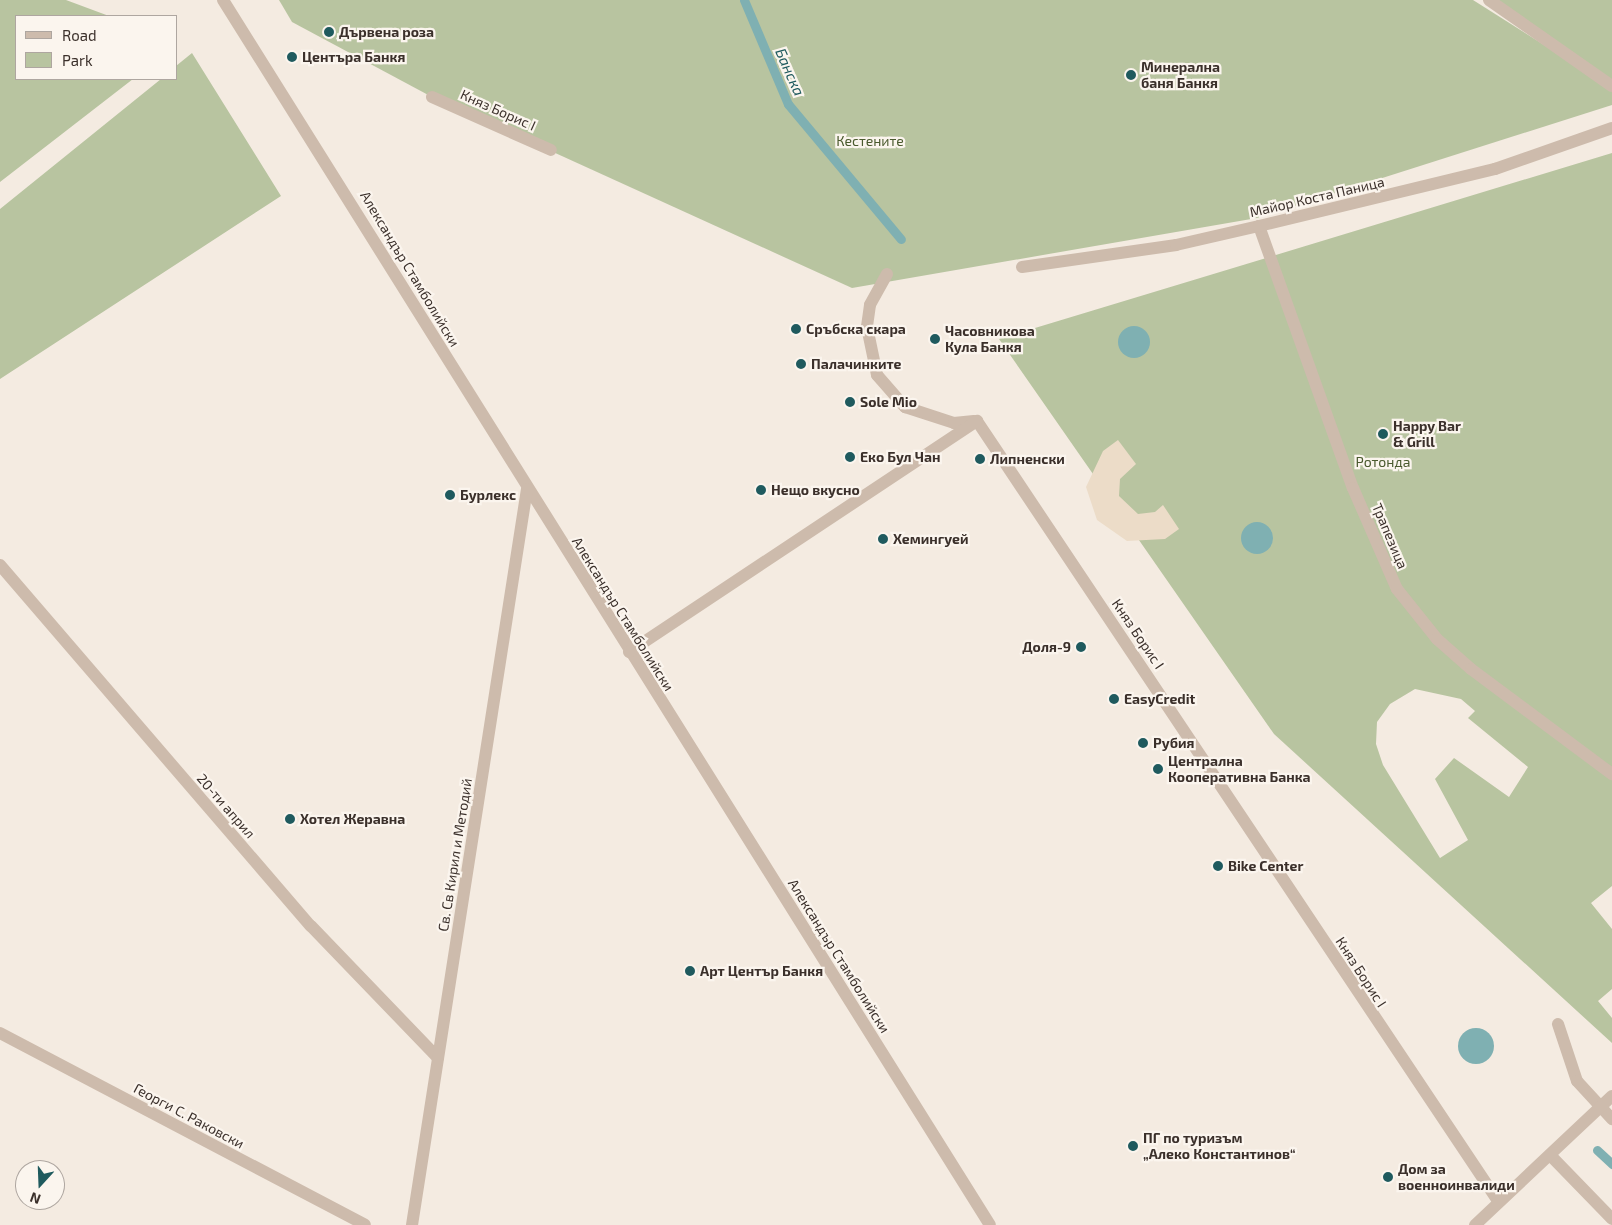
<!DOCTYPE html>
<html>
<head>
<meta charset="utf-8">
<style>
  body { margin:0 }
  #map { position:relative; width:1612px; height:1225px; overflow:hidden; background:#f4ebe1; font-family:"Exo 2",sans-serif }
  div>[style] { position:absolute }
  .green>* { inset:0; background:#b8c4a0 }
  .plaza>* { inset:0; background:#ecdcc8 }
  .water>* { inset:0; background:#7fb0b2 }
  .round { border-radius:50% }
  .stream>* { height:9px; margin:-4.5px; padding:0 4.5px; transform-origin:4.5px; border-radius:4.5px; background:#7fb0b2 }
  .minor>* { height:12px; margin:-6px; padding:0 6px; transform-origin:6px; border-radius:6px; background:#cdbbac }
  .dots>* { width:14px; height:14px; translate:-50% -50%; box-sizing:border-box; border:2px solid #fbf5ee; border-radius:50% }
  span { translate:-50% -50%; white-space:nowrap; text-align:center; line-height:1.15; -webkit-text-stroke:4.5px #fbf5ee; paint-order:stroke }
  .poi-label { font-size:14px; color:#3b302b; font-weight:700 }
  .left { translate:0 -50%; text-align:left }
  .right { translate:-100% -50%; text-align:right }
  .street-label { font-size:14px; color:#3b302b }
  .park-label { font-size:14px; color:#4a5a2e }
  .water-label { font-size:15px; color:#1f5a5e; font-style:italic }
  .legend { position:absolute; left:15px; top:15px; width:162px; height:65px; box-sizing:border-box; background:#fbf5ee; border:1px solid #aea6a0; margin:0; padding:6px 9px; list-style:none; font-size:15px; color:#3b302b }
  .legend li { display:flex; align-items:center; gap:10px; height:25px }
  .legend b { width:25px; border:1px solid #aea6a0 }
  .north { position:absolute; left:15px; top:1160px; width:50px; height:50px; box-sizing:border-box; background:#fbf5ee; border:1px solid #aea6a0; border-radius:50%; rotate:200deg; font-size:14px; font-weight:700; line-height:20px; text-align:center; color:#3b302b }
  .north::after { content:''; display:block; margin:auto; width:18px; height:22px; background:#1f5a5e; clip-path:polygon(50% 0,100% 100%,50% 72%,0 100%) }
</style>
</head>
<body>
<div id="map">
  <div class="green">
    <i style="clip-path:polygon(0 0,66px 0,109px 16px,16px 16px,16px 79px,133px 79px,0 182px)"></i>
    <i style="clip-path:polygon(279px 0,1473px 0,1612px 88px,1612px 105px,1257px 218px,852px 288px,432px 97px,292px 22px)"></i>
    <i style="clip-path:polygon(1489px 0,1612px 0,1612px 86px)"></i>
    <i style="clip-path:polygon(192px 53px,281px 196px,0 379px,0 209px,161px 79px,176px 79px,176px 66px)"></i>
    <i style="clip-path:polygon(evenodd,1612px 153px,1612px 886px,1591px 903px,1612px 929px,1612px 989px,1598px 1001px,1612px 1018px,1612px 1043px,1274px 734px,999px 339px,1612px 153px,1415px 689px,1461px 699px,1475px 711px,1468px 718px,1528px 767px,1509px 797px,1454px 758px,1435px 779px,1468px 840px,1440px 858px,1383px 765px,1376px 744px,1377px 722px,1390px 704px,1415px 689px)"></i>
  </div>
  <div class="plaza">
    <i style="clip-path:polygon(1118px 440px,1136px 464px,1120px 479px,1119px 496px,1138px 514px,1155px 512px,1163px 505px,1179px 529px,1165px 539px,1127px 541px,1097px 520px,1086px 487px,1103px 451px)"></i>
  </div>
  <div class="water">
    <i class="round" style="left:1118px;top:326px;width:32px;height:32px"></i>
    <i class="round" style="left:1241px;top:522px;width:32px;height:32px"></i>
    <i class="round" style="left:1458px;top:1028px;width:36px;height:36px"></i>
  </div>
  <div class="stream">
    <i style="left:744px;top:0;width:113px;rotate:67.1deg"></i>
    <i style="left:788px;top:104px;width:176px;rotate:50.1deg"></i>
    <i style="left:1597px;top:1150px;width:21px;rotate:43deg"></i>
  </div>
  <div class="minor">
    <i style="left:223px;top:0;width:1445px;rotate:57.95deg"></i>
    <i style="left:1489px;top:0;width:150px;rotate:35deg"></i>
    <i style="left:432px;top:97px;width:130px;rotate:24deg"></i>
    <i style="left:1259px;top:226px;width:278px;rotate:70.3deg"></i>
    <i style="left:1353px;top:488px;width:110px;rotate:66.5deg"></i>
    <i style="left:1397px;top:589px;width:64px;rotate:51.3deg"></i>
    <i style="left:1437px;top:639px;width:45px;rotate:41.4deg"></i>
    <i style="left:1471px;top:669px;width:176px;rotate:36.7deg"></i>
    <i style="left:1022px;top:267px;width:156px;rotate:-8.1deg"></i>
    <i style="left:1176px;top:245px;width:85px;rotate:-12.9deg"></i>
    <i style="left:1259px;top:226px;width:243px;rotate:-13.6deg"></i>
    <i style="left:1495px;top:169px;width:124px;rotate:-19.3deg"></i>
    <i style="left:887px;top:274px;width:35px;rotate:119deg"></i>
    <i style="left:870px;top:305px;width:22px;rotate:98deg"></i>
    <i style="left:867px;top:327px;width:49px;rotate:78.2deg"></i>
    <i style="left:877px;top:375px;width:43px;rotate:48.8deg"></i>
    <i style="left:905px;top:407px;width:52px;rotate:18.1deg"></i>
    <i style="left:954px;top:423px;width:20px;rotate:-6deg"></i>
    <i style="left:977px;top:421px;width:938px;rotate:56.26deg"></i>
    <i style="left:0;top:565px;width:476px;rotate:49.3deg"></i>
    <i style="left:311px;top:926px;width:183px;rotate:46.1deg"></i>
    <i style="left:629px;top:652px;width:418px;rotate:-33.6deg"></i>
    <i style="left:1558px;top:1024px;width:60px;rotate:71.6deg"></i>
    <i style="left:1577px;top:1081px;width:52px;rotate:47.4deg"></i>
    <i style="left:0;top:1033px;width:412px;rotate:27.7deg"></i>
    <i style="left:1550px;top:1155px;width:89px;rotate:45.9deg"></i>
    <i style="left:412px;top:1225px;width:745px;rotate:-81.12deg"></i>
    <i style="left:1475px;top:1225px;width:188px;rotate:-43.3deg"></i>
  </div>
  <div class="dots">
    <i style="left:329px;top:32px;background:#1f5a5e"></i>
    <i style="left:292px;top:57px;background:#1f5a5e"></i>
    <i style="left:1131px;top:75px;background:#1f5a5e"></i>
    <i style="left:796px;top:329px;background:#1f5a5e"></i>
    <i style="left:935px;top:339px;background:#1f5a5e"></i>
    <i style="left:801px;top:364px;background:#1f5a5e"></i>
    <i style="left:850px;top:402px;background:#1f5a5e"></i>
    <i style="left:1383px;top:434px;background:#1f5a5e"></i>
    <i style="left:850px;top:457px;background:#1f5a5e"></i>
    <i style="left:980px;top:459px;background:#1f5a5e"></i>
    <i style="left:761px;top:490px;background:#1f5a5e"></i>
    <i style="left:450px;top:495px;background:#1f5a5e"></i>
    <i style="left:883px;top:539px;background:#1f5a5e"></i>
    <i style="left:1081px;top:647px;background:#1f5a5e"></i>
    <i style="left:1114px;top:699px;background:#1f5a5e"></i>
    <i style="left:1143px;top:743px;background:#1f5a5e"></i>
    <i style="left:1158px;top:769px;background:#1f5a5e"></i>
    <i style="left:290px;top:819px;background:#1f5a5e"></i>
    <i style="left:1218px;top:866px;background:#1f5a5e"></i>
    <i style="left:690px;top:971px;background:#1f5a5e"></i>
    <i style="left:1133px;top:1146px;background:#1f5a5e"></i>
    <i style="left:1388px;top:1177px;background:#1f5a5e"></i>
  </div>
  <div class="poi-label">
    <span class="left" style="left:339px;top:32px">Дървена роза</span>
    <span class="left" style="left:302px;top:57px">Центъра Банкя</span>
    <span class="left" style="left:1141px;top:75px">Минерална<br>баня Банкя</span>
    <span class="left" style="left:806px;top:329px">Сръбска скара</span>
    <span class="left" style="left:945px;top:339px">Часовникова<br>Кула Банкя</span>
    <span class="left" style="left:811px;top:364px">Палачинките</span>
    <span class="left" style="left:860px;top:402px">Sole Mio</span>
    <span class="left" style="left:1393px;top:434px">Happy Bar<br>&amp; Grill</span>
    <span class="left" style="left:860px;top:457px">Еко Бул Чан</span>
    <span class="left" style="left:990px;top:459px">Липненски</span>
    <span class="left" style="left:771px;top:490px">Нещо вкусно</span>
    <span class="left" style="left:460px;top:495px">Бурлекс</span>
    <span class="left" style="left:893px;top:539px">Хемингуей</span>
    <span class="right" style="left:1071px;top:647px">Доля-9</span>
    <span class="left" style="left:1124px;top:699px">EasyCredit</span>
    <span class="left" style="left:1153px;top:743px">Рубия</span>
    <span class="left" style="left:1168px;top:769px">Централна<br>Кооперативна Банка</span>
    <span class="left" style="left:300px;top:819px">Хотел Жеравна</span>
    <span class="left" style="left:1228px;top:866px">Bike Center</span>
    <span class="left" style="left:700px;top:971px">Арт Център Банкя</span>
    <span class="left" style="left:1143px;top:1146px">ПГ по туризъм<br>„Алеко Константинов“</span>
    <span class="left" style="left:1398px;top:1177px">Дом за<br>военноинвалиди</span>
  </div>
  <div class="street-label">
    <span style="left:498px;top:110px;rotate:24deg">Княз Борис I</span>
    <span style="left:1317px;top:197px;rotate:-13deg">Майор Коста Паница</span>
    <span style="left:410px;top:269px;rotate:59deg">Александър Стамболийски</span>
    <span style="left:1390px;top:536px;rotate:67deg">Трапезица</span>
    <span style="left:623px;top:614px;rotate:58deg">Александър Стамболийски</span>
    <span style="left:1138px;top:634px;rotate:56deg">Княз Борис I</span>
    <span style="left:226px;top:806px;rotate:49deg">20-ти април</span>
    <span style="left:455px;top:855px;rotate:-81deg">Св. Св Кирил и Методий</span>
    <span style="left:839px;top:956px;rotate:58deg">Александър Стамболийски</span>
    <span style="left:1361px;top:972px;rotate:57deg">Княз Борис I</span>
    <span style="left:189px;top:1116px;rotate:28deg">Георги С. Раковски</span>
  </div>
  <div class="park-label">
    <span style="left:870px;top:141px">Кестените</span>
    <span style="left:1383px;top:462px">Ротонда</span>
  </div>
  <div class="water-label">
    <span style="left:790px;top:72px;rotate:66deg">Банска</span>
  </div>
  <ul class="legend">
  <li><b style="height:6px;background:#cdbbac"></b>Road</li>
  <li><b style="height:14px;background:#b8c4a0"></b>Park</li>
  </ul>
  <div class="north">N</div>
</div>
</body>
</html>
